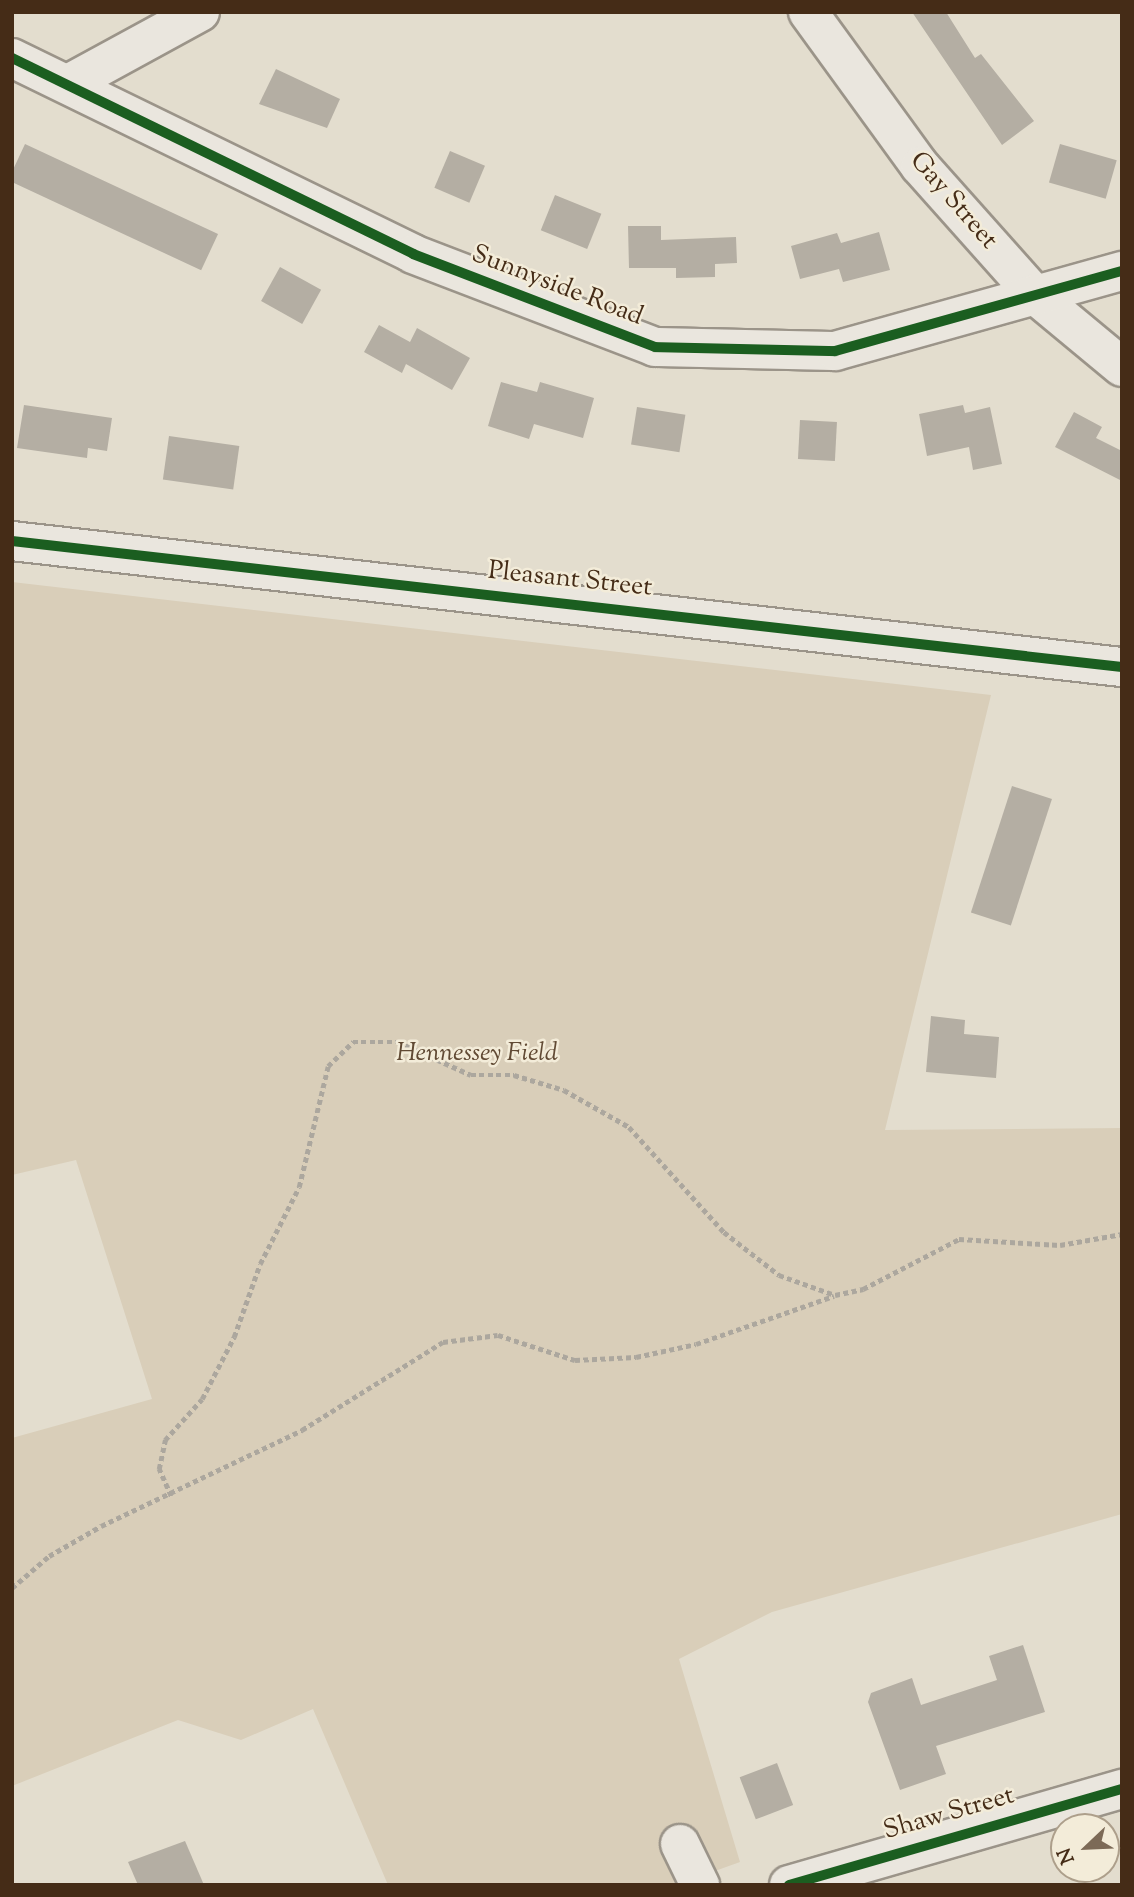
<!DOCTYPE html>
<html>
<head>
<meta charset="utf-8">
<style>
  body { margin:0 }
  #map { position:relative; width:1134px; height:1897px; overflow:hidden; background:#e3ddce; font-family:"Sorts Mill Goudy",serif }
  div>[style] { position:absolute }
  .green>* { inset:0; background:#d9ceb9 }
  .building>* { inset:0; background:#b4aea3; transform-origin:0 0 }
  .path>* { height:4.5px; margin-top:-2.25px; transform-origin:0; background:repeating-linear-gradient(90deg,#aca79e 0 5px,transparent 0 8.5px) }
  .roads { filter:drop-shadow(2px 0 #9b9489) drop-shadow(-2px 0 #9b9489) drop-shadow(0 2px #9b9489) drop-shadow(0 -2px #9b9489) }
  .minor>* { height:38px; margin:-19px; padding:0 19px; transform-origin:19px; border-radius:19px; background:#eae6de }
  .cycleway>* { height:10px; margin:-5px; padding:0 5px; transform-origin:5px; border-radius:5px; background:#1b5e20 }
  span { translate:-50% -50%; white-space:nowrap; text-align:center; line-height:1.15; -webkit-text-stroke:5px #f3ecd9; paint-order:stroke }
  .street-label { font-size:26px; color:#452c17 }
  .park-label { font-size:26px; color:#614a34; font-style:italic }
  .frame { position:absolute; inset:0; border:14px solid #452c17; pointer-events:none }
  .north { position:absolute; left:1050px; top:1813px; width:70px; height:70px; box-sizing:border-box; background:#f3ecd9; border:2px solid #ad9f8b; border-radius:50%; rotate:247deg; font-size:19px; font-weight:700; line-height:28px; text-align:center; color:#452c17 }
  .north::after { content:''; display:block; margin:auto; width:24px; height:32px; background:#7c6a57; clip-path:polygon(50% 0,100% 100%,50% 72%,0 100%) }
</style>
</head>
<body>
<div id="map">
  <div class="green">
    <i style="clip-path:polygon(12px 582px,991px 695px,885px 1130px,1122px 1128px,1122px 1514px,772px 1612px,679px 1659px,740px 1862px,676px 1885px,388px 1885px,313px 1709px,241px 1740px,178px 1720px,12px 1786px,12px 1438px,152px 1399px,76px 1160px,12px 1175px)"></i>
  </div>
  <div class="building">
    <i style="clip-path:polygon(912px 12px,946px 12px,975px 58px,981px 54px,1034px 121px,1002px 145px)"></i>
    <i style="clip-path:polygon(276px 69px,340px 99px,327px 128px,259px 104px)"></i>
    <i style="left:25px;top:144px;width:213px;height:40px;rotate:25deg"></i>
    <i style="left:1060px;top:144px;width:59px;height:40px;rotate:16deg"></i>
    <i style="left:450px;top:151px;width:38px;height:40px;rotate:23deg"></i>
    <i style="left:555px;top:195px;width:50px;height:38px;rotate:22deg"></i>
    <i style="clip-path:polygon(628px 226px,661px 226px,661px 240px,736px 237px,737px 263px,715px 264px,715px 277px,676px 278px,676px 268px,629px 268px)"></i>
    <i style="clip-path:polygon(879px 232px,890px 270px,843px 282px,839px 269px,800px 279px,791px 246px,837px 233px,841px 243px)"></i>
    <i style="left:280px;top:267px;width:47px;height:39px;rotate:29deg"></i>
    <i style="clip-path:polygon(379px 325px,410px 342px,417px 328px,470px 358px,452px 390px,406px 364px,402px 373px,364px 352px)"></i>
    <i style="clip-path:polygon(501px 382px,537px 392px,540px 382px,594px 398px,583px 438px,534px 424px,529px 439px,488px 426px)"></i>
    <i style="clip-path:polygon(24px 405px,112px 418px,107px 451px,88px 448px,87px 458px,17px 448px)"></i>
    <i style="clip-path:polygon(963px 405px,965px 413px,990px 407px,1002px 464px,973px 470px,969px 447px,927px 456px,919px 414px)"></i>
    <i style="left:637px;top:407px;width:49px;height:38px;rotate:9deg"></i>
    <i style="clip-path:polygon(1074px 412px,1102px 427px,1096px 438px,1122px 451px,1122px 481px,1055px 447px)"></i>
    <i style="left:800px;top:420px;width:37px;height:39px;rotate:3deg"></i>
    <i style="left:169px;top:436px;width:71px;height:44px;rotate:8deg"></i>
    <i style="left:1012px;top:786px;width:42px;height:133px;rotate:18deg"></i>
    <i style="clip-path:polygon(931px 1016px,965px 1020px,964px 1034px,999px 1037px,996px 1078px,926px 1072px)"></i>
    <i style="clip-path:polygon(1023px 1645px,1045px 1712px,936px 1746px,946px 1774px,900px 1790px,868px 1702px,871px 1693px,912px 1678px,921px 1705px,997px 1680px,989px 1656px)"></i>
    <i style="left:777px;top:1763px;width:45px;height:40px;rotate:69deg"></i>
    <i style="clip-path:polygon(185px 1841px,204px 1885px,138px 1885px,128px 1862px)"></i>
  </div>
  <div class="path">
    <i style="left:171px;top:1496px;width:30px;rotate:-114deg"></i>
    <i style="left:159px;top:1469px;width:30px;rotate:-78deg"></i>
    <i style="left:165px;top:1440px;width:55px;rotate:-47.9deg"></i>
    <i style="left:202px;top:1399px;width:70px;rotate:-62.7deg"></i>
    <i style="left:234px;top:1337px;width:77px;rotate:-70.4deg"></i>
    <i style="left:260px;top:1264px;width:86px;rotate:-63.1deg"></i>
    <i style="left:299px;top:1187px;width:124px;rotate:-76.5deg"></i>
    <i style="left:328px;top:1066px;width:35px;rotate:-44deg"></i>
    <i style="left:353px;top:1042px;width:45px"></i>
    <i style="left:398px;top:1042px;width:80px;rotate:24.3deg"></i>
    <i style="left:471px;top:1075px;width:43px"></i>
    <i style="left:514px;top:1075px;width:52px;rotate:16.7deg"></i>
    <i style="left:564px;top:1090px;width:75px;rotate:29.6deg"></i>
    <i style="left:629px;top:1127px;width:142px;rotate:47.9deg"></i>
    <i style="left:724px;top:1232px;width:70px;rotate:38deg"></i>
    <i style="left:779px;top:1275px;width:59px;rotate:19.7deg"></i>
    <i style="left:835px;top:1295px;width:29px;rotate:-12deg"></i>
    <i style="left:863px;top:1289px;width:108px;rotate:-27.5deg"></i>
    <i style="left:959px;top:1239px;width:101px;rotate:3.4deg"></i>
    <i style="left:1060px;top:1245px;width:63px;rotate:-10.1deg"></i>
    <i style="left:12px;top:1588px;width:49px;rotate:-40.9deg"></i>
    <i style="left:49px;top:1556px;width:60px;rotate:-30deg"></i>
    <i style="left:101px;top:1526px;width:223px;rotate:-25.5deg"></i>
    <i style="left:302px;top:1430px;width:166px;rotate:-32deg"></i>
    <i style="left:443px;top:1342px;width:55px;rotate:-7.3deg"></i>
    <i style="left:498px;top:1335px;width:81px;rotate:18deg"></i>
    <i style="left:575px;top:1360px;width:61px;rotate:-2.8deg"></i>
    <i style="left:636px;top:1357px;width:61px;rotate:-12.2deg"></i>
    <i style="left:696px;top:1344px;width:146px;rotate:-19.2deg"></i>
  </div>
  <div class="roads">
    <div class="minor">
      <i style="left:808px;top:12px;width:190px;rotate:54deg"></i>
      <i style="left:920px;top:166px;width:171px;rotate:48.3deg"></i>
      <i style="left:1034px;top:294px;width:114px;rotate:39.7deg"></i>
      <i style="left:12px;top:58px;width:446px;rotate:26deg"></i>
      <i style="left:413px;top:254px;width:259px;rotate:21deg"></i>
      <i style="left:655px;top:347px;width:180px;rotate:1.3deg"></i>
      <i style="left:835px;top:351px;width:298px;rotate:-15.6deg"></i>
      <i style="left:70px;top:83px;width:148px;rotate:-28.6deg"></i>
      <i style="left:12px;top:541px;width:1117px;rotate:6.48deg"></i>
      <i style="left:680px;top:1844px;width:46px;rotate:64deg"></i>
      <i style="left:789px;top:1885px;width:347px;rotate:-16.1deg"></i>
    </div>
  </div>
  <div class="cycleway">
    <i style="left:12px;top:58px;width:446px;rotate:26deg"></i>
    <i style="left:413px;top:254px;width:259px;rotate:21deg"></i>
    <i style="left:655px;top:347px;width:180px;rotate:1.3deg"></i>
    <i style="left:835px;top:351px;width:298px;rotate:-15.6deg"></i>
    <i style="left:12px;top:541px;width:1117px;rotate:6.48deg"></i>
    <i style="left:789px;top:1885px;width:347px;rotate:-16.1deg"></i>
  </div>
  <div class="street-label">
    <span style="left:953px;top:201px;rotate:49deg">Gay Street</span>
    <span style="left:557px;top:286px;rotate:21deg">Sunnyside Road</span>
    <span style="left:570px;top:580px;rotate:6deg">Pleasant Street</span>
    <span style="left:949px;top:1814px;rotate:-16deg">Shaw Street</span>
  </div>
  <div class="park-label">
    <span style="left:477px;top:1054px">Hennessey Field</span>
  </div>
  <div class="frame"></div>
  <div class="north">N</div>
</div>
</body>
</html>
